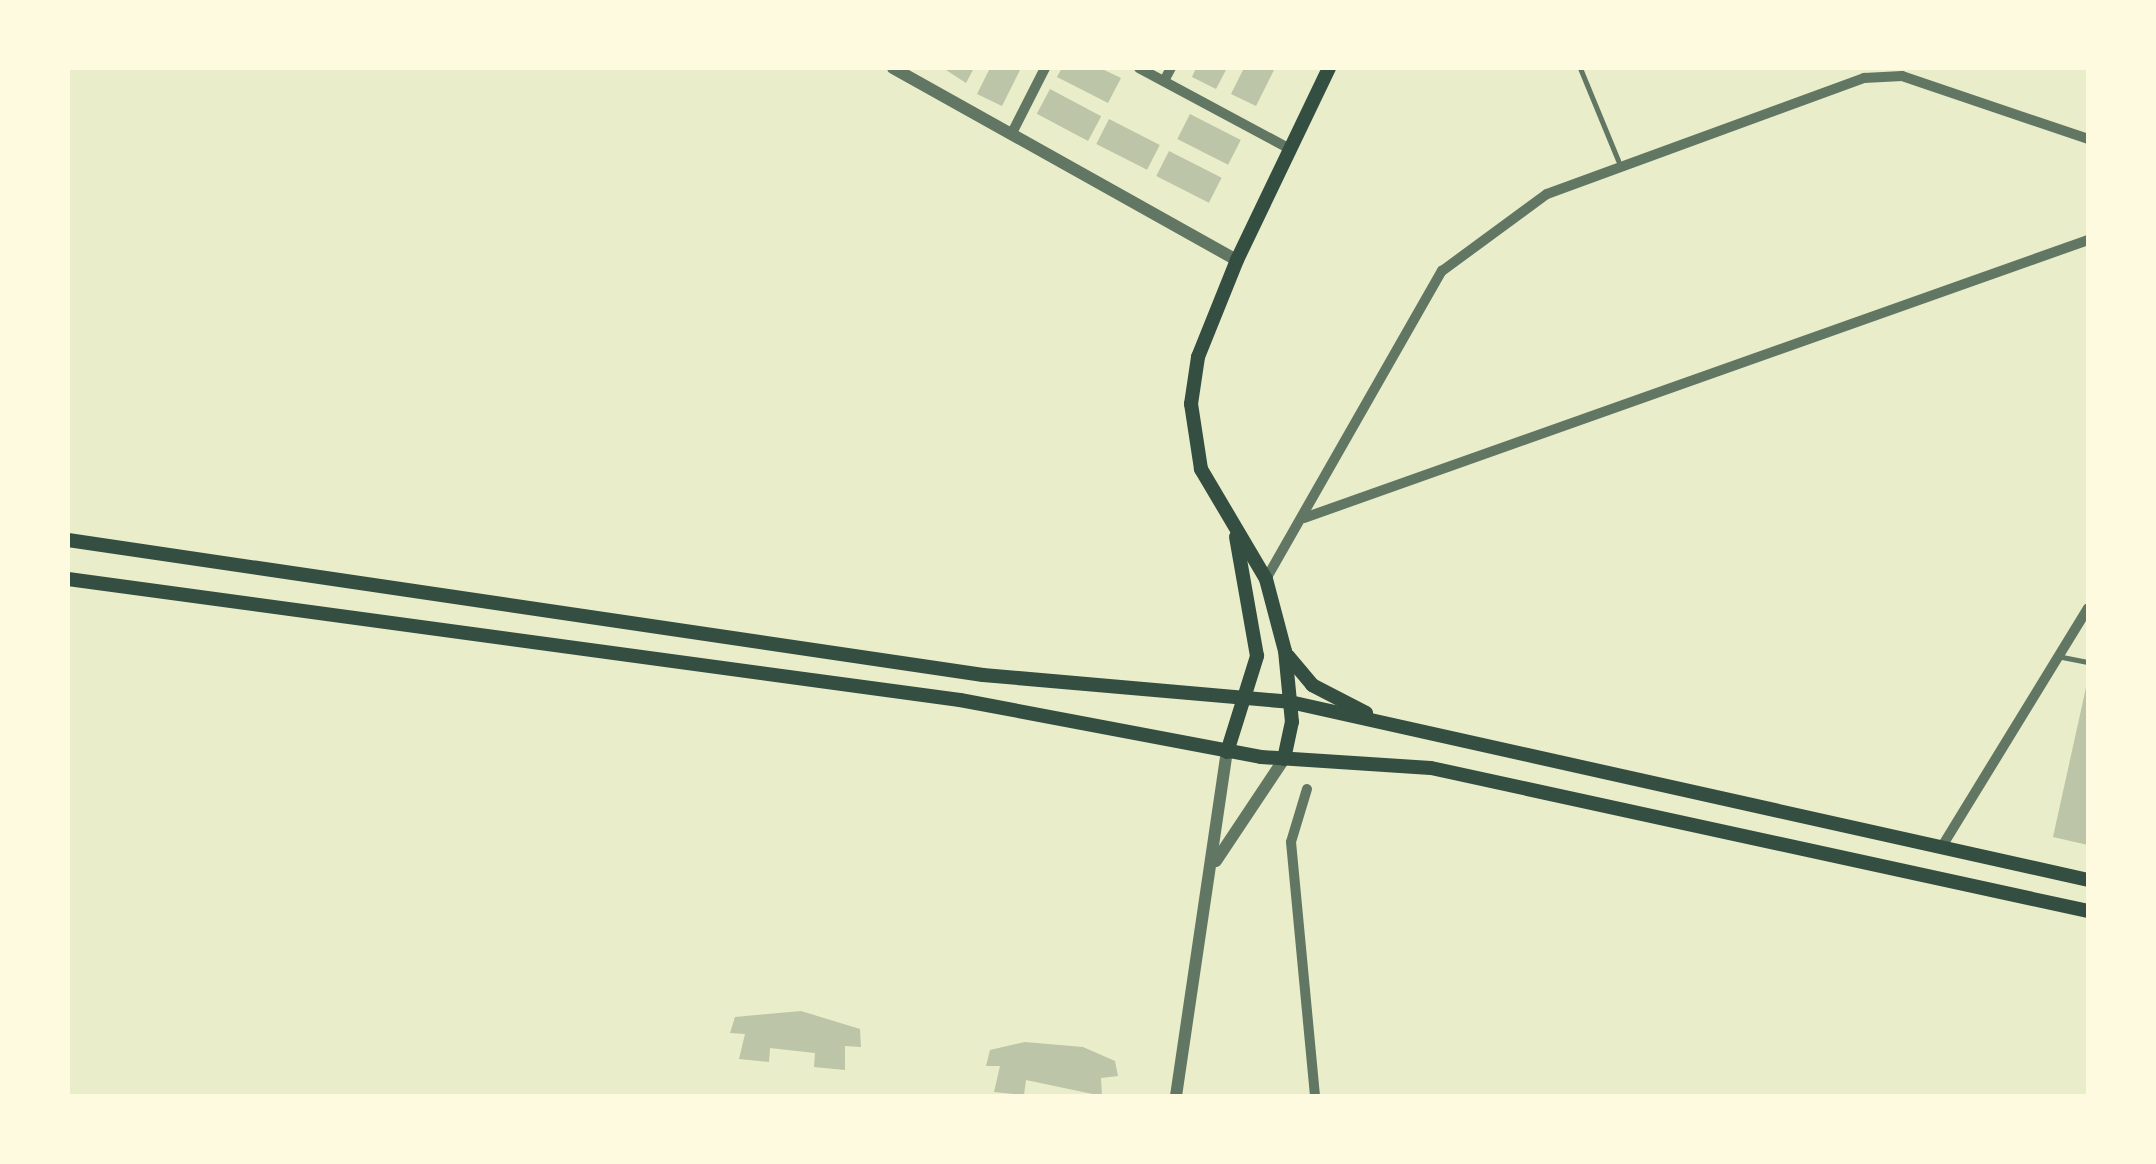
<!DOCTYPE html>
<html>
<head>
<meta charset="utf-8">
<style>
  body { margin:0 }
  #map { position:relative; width:2156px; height:1164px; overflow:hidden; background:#e9edc9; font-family:Jost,sans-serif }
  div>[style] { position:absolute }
  .building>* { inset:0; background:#bcc5a7; transform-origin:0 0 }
  .service>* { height:5px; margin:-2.5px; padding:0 2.5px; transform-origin:2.5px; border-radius:2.5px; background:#617663 }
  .minor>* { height:10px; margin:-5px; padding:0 5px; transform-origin:5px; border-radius:5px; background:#617663 }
  .tertiary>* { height:12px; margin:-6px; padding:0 6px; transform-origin:6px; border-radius:6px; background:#617663 }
  .secondary>* { height:14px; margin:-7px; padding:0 7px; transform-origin:7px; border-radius:7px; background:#344e41 }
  span { translate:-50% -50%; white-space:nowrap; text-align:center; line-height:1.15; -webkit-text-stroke:9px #fefae0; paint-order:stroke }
  .frame { position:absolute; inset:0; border:70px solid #fefae0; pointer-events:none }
</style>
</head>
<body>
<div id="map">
  <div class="building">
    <i style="clip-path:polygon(943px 68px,974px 68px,966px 83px)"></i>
    <i style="clip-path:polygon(990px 68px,1021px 68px,1002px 106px,977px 94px)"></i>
    <i style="clip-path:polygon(1062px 68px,1100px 68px,1121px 78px,1108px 103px,1057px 77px)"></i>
    <i style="clip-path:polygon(1196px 68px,1227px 68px,1216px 89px,1192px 77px)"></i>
    <i style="clip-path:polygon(1244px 68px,1275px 68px,1256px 106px,1231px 94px)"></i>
    <i style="left:1050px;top:89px;width:58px;height:28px;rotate:28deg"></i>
    <i style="left:1190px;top:114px;width:57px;height:28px;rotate:27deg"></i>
    <i style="left:1109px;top:119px;width:57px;height:28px;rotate:27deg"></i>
    <i style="left:1169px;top:151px;width:59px;height:28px;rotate:27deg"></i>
    <i style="clip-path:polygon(2087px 683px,2088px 684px,2088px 845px,2053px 837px)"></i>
    <i style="clip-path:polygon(801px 1011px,860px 1029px,861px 1047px,845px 1046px,845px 1070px,814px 1067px,815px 1053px,770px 1048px,769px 1062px,739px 1059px,745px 1034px,730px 1033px,735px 1017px)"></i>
    <i style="clip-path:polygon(1025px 1042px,1083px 1047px,1115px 1061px,1118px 1076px,1101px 1078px,1102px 1096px,1026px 1080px,1024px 1095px,994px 1092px,1000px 1066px,986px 1066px,990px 1050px)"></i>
  </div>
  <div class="service">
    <i style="left:1580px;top:68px;width:100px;rotate:67.6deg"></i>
    <i style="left:2062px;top:657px;width:26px;rotate:11deg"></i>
  </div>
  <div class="minor">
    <i style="left:1139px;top:68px;width:169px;rotate:28.2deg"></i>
    <i style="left:1164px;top:81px;width:15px;rotate:-62deg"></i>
    <i style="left:1012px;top:133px;width:73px;rotate:-63.1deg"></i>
    <i style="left:1304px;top:518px;width:832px;rotate:-19.52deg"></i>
    <i style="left:1266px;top:579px;width:355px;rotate:-60.3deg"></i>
    <i style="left:1442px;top:271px;width:130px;rotate:-36.3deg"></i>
    <i style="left:1547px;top:194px;width:338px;rotate:-20.1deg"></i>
    <i style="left:1864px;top:78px;width:38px;rotate:-3deg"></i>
    <i style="left:1902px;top:76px;width:196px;rotate:18.7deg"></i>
    <i style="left:1307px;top:789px;width:55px;rotate:106.8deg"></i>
    <i style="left:1291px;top:842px;width:255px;rotate:84.6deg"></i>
    <i style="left:1941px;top:848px;width:281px;rotate:-58.5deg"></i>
  </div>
  <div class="tertiary">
    <i style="left:893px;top:68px;width:394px;rotate:29.2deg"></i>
    <i style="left:1216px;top:861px;width:123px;rotate:-56.3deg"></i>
    <i style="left:1176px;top:1096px;width:348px;rotate:-81.6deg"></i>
  </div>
  <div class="secondary">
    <i style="left:68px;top:540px;width:925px;rotate:8.39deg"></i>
    <i style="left:983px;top:675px;width:308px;rotate:5deg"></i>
    <i style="left:1290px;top:702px;width:818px;rotate:12.57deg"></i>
    <i style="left:68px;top:579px;width:900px;rotate:7.73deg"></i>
    <i style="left:960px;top:700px;width:306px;rotate:10.7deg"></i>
    <i style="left:1261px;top:757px;width:170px;rotate:3.7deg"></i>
    <i style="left:1431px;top:768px;width:672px;rotate:12.28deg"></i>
    <i style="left:1288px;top:656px;width:38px;rotate:50deg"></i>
    <i style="left:1312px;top:685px;width:61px;rotate:27.4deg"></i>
    <i style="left:1227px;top:752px;width:101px;rotate:-72.6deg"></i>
    <i style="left:1257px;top:656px;width:121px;rotate:-100deg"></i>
    <i style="left:1284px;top:759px;width:38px;rotate:-78deg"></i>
    <i style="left:1292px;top:722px;width:71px;rotate:-95.6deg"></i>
    <i style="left:1285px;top:651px;width:74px;rotate:-104.8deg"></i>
    <i style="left:1266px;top:579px;width:128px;rotate:-120.6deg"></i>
    <i style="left:1201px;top:469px;width:66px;rotate:-98.7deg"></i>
    <i style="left:1191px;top:404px;width:48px;rotate:-81.5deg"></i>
    <i style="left:1198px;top:357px;width:105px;rotate:-68.1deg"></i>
    <i style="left:1237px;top:260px;width:213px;rotate:-64.4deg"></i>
  </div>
  <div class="frame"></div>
</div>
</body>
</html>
